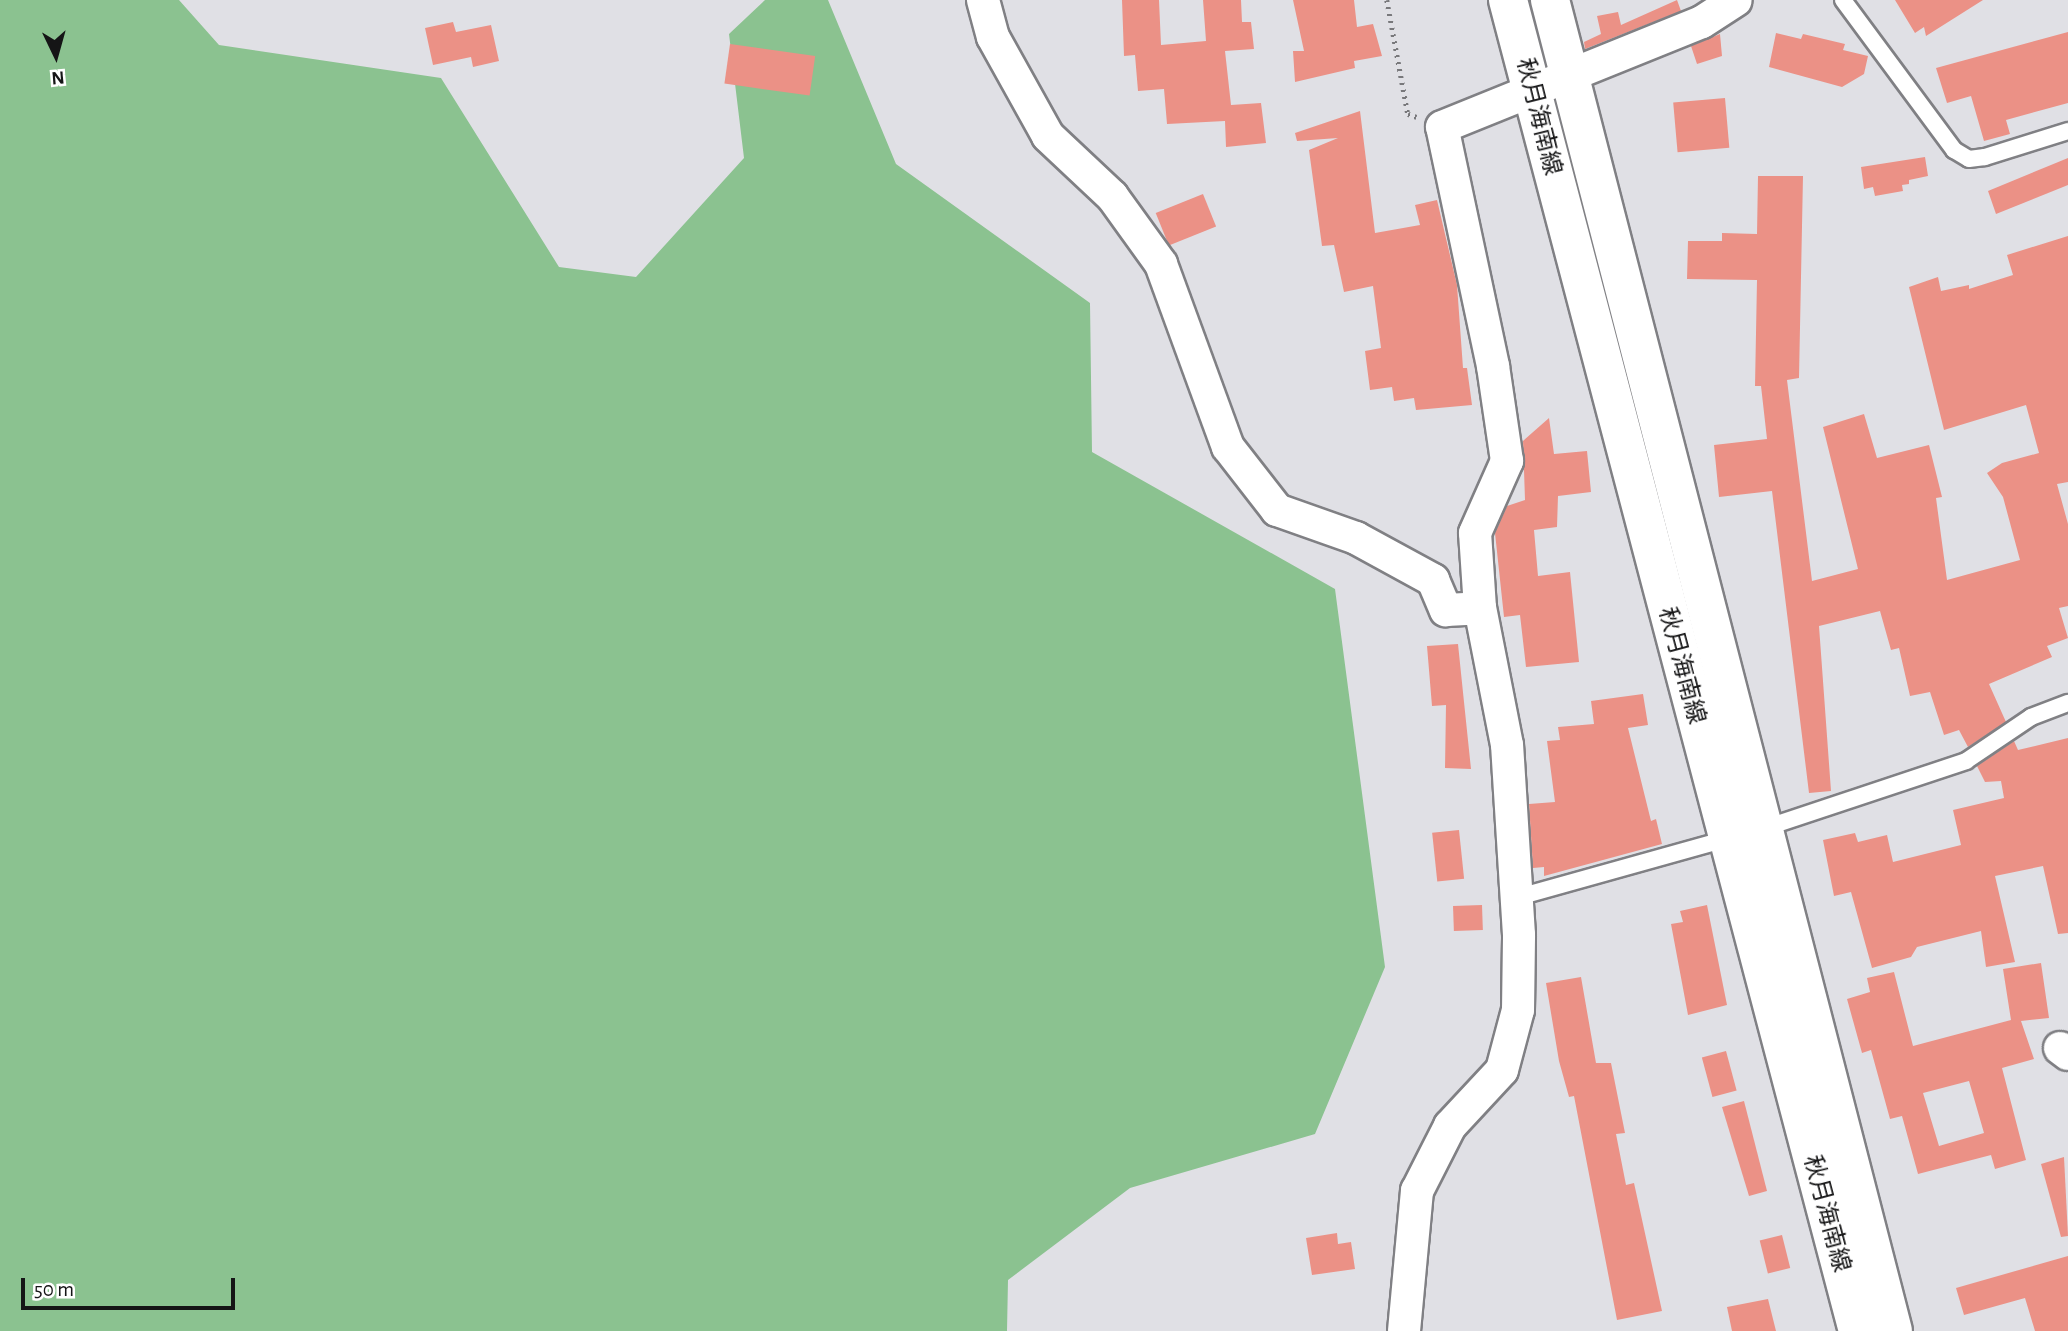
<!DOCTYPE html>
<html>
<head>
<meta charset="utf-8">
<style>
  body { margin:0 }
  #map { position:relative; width:2068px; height:1331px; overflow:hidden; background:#e0e0e5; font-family:"Alegreya Sans","Noto Sans JP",sans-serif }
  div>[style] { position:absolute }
  .green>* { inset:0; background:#8bc290 }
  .building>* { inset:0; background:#eb9186; transform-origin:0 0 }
  .path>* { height:4.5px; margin-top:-2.25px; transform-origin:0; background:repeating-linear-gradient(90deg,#78787b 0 2px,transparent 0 7px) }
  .roads { filter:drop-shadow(2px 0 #808084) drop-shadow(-2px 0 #808084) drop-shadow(0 2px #808084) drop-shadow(0 -2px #808084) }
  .lane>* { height:16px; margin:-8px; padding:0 8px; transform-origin:8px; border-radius:8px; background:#fff }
  .street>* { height:32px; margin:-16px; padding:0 16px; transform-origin:16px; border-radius:16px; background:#fff }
  .secondary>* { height:38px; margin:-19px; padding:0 19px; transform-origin:19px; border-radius:19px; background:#fff }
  span { translate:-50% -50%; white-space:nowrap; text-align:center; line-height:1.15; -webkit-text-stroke:5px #fff; paint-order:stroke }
  .street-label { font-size:24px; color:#151516 }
  .north { position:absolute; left:21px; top:21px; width:70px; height:70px; -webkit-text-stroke:5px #fff; paint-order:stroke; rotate:175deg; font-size:19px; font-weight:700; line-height:28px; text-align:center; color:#151516 }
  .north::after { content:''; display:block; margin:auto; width:24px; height:32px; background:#151516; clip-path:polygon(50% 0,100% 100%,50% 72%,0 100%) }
  .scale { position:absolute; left:21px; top:1278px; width:214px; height:32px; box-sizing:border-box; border:4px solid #151516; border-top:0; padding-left:9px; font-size:21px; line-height:24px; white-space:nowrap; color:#151516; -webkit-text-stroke:5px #fff; paint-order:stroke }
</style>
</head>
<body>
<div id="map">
  <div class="green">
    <i style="clip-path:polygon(0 0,179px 0,219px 45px,441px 78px,559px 267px,636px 277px,744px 158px,729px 34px,765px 0,828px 0,896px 164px,1090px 303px,1092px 452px,1335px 589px,1385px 967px,1315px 1134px,1130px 1188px,1008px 1280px,1007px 1331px,0 1331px)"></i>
  </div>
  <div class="building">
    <i style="clip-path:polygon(1122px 0,1159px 0,1161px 45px,1206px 41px,1203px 0,1241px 0,1242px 22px,1251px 22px,1254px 49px,1225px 51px,1231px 105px,1261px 103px,1266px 143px,1226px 147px,1225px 121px,1167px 124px,1164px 89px,1138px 91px,1135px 55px,1124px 56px)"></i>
    <i style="clip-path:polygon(1293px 0,1354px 0,1357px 27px,1373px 24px,1382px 56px,1354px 61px,1355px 68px,1295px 82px,1293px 51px,1304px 51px)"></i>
    <i style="clip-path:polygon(1677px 0,1681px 11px,1585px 49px,1584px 42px,1601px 34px,1597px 16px,1618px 12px,1621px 25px)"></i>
    <i style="clip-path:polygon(1895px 0,1983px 0,1926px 36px,1924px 27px,1915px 33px)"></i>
    <i style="clip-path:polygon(453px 22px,456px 32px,491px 25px,499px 61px,473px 67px,471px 57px,433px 65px,425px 28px)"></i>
    <i style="clip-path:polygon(2068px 32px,2068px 103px,2006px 120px,2010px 134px,1984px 141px,1971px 96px,1947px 103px,1936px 68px)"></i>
    <i style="clip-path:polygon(1776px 33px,1801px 39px,1803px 34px,1845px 44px,1843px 50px,1868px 56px,1864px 74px,1842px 87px,1769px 67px)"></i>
    <i style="clip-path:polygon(1720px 34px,1722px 56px,1697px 64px,1691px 46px)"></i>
    <i style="left:730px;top:44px;width:86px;height:40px;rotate:8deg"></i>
    <i style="left:1725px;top:98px;width:50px;height:52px;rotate:85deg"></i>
    <i style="clip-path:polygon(1360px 111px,1375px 233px,1420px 225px,1415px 205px,1437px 200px,1457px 285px,1463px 368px,1467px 368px,1472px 405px,1416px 410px,1414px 398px,1394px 401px,1392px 387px,1370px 390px,1365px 351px,1381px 348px,1373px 286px,1344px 292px,1334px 245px,1322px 246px,1309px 150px,1338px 138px,1297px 141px,1295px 133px)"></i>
    <i style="clip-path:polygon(1925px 157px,1928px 176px,1909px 180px,1909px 184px,1902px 185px,1903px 191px,1875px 196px,1873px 187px,1864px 189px,1861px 167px)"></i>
    <i style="clip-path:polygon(2068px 158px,2068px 185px,1996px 214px,1988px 191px)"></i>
    <i style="clip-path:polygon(1758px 176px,1803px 176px,1799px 378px,1787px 380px,1812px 581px,1858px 569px,1823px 427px,1864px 414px,1877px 458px,1929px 445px,1942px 497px,1936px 498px,1947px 580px,2020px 560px,2003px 497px,1987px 473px,2002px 463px,2039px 453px,2026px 405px,1944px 430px,1909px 287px,1938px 277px,1941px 291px,1969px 285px,1969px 289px,2013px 275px,2007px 255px,2068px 236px,2068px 482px,2057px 484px,2068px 524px,2068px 606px,2059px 608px,2068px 638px,2047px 646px,2052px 657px,1989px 684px,2006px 722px,1968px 747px,1959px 730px,1944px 735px,1930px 692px,1910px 696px,1899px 648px,1891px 650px,1880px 611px,1819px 626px,1831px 791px,1809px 793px,1772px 491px,1719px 497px,1714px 445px,1767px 439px,1761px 386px,1755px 386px,1757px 280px,1687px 279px,1688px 241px,1722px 241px,1722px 233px,1757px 234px)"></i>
    <i style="left:1203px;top:194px;width:35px;height:51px;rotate:68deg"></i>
    <i style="clip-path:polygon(1549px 418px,1554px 454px,1587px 451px,1591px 492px,1558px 496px,1557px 527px,1534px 530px,1538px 576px,1570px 572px,1579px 662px,1526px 667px,1520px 615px,1504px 617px,1495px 533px,1507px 506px,1525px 500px,1523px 441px)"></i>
    <i style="clip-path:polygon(1458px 644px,1464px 702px,1471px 769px,1445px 768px,1446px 705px,1432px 706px,1427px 646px)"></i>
    <i style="clip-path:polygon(1643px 694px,1648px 725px,1628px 728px,1651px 821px,1656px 819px,1662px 844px,1544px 876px,1544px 867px,1533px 868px,1529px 804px,1555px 802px,1547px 741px,1560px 740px,1558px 727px,1594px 724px,1591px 701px)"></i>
    <i style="clip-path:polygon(2068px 738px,2068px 933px,2058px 934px,2043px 866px,1995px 876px,2015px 962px,1986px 967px,1981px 931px,1917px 947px,1911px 957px,1872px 968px,1851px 892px,1834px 896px,1823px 840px,1855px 833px,1858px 842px,1887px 835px,1893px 862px,1961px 845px,1953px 810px,2004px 798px,2001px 781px,1985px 782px,1977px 766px,2014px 741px,2018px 750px)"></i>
    <i style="left:1459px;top:830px;width:49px;height:27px;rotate:84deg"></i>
    <i style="left:1482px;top:905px;width:25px;height:29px;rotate:88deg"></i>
    <i style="clip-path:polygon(1707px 905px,1727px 1005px,1688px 1015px,1671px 924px,1683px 922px,1680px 911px)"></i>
    <i style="clip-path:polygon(evenodd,2041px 963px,2049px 1018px,2021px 1021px,2034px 1059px,2002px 1068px,2026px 1160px,1995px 1169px,1991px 1155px,1918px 1174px,1902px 1116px,1890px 1119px,1871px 1050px,1862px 1053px,1847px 999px,1870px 992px,1867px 978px,1894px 972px,1913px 1046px,2011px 1020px,2003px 969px,2041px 963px,1969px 1081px,1984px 1133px,1939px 1146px,1923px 1093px,1969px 1081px)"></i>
    <i style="clip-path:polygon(1581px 977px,1596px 1063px,1611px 1063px,1625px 1133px,1616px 1134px,1626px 1185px,1634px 1183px,1662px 1311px,1617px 1320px,1574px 1096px,1569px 1097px,1559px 1061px,1546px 983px)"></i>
    <i style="left:1726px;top:1051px;width:41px;height:25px;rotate:75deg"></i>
    <i style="clip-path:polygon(1744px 1101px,1767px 1191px,1749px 1196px,1722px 1107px)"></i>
    <i style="clip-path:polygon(2064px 1157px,2068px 1236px,2061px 1237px,2041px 1164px)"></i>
    <i style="clip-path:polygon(1337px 1233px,1338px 1244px,1351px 1242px,1355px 1269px,1312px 1275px,1306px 1238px)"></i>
    <i style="left:1782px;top:1235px;width:34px;height:23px;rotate:76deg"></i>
    <i style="clip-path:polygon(2068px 1256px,2068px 1331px,2035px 1331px,2025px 1298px,1964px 1315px,1956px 1288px)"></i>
    <i style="clip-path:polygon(1768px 1299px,1776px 1331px,1732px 1331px,1727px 1307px)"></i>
  </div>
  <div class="path">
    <i style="left:1387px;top:0;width:116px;rotate:79.6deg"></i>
    <i style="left:1408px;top:114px;width:9px;rotate:18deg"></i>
  </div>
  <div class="roads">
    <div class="lane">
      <i style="left:1843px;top:0;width:187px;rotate:53.5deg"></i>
      <i style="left:1954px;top:150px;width:17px;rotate:31deg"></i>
      <i style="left:1969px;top:159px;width:16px;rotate:-7deg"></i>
      <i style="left:1985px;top:157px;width:87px;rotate:-17.4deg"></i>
      <i style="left:1762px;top:829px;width:215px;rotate:-18.4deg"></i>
      <i style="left:1966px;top:761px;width:78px;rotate:-34.1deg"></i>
      <i style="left:2031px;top:717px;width:40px;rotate:-21deg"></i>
      <i style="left:1515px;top:898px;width:223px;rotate:-15.6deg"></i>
    </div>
    <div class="street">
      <i style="left:983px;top:0;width:38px;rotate:75deg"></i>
      <i style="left:993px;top:37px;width:113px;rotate:60.9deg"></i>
      <i style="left:1048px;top:136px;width:88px;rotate:43.2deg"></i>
      <i style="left:1112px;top:196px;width:84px;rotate:54.2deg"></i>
      <i style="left:1161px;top:264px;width:195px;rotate:69.9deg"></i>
      <i style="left:1228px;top:447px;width:80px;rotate:52.1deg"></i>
      <i style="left:1277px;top:510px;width:84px;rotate:19.5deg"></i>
      <i style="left:1356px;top:538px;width:88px;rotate:28.6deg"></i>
      <i style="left:1433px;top:580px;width:33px;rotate:67deg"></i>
      <i style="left:1446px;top:610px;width:34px;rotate:-3deg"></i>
      <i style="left:2060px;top:1048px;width:10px;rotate:37deg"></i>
      <i style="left:1404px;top:1331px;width:141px;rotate:-84.7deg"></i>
      <i style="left:1417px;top:1191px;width:73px;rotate:-63.1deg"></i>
      <i style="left:1450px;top:1126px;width:76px;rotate:-47.1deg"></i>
      <i style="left:1502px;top:1070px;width:62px;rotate:-75.1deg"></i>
      <i style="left:1518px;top:1010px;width:75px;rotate:-89.2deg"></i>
      <i style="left:1519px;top:935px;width:190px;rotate:-93.6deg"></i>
      <i style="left:1507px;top:745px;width:140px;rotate:-101.1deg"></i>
      <i style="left:1480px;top:608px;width:75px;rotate:-93.8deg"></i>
      <i style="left:1475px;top:533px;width:79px;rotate:-66deg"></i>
      <i style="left:1507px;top:461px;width:96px;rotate:-98.4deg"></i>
      <i style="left:1493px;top:366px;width:244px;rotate:-102deg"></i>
      <i style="left:1442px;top:127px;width:280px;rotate:-22deg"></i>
      <i style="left:1702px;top:22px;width:40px;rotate:-32.9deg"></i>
    </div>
    <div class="secondary">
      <i style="left:1508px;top:0;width:1376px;rotate:75.27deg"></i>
      <i style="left:1550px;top:0;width:1374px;rotate:75.55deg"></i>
    </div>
  </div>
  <div class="street-label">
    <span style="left:1538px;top:117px;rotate:76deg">秋月海南線</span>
    <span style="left:1681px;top:666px;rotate:75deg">秋月海南線</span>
    <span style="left:1826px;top:1214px;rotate:75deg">秋月海南線</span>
  </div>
  <div class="north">N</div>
  <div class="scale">50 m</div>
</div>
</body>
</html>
